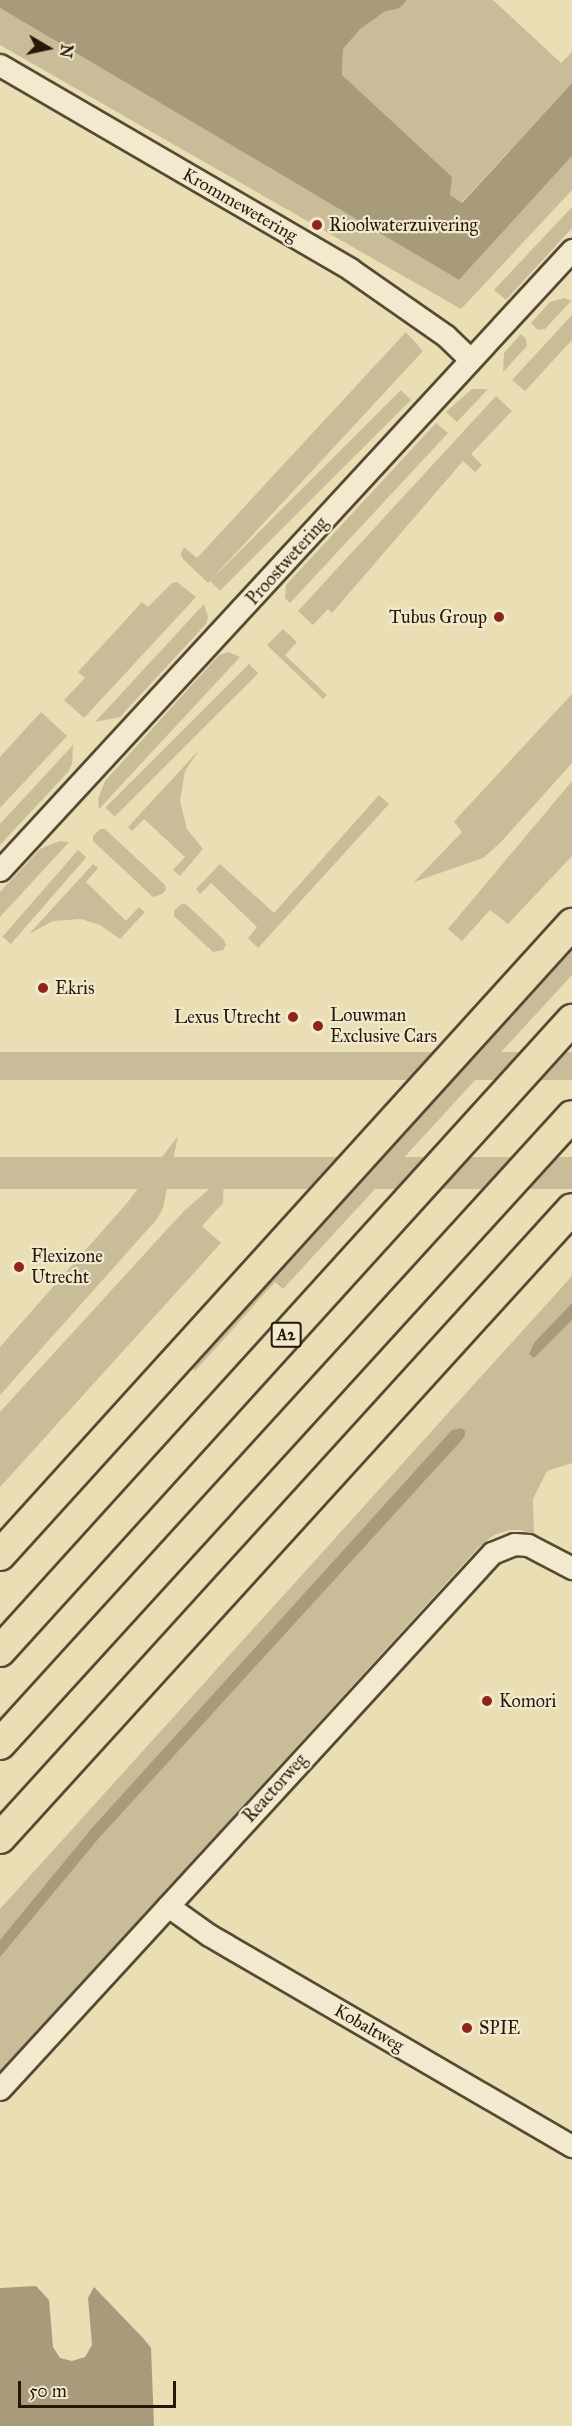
<!DOCTYPE html>
<html>
<head>
<meta charset="utf-8">
<style>
  body { margin:0 }
  #map { position:relative; width:572px; height:2426px; overflow:hidden; background:#eadeb5; font-family:"IM FELL Great Primer",serif }
  div>[style] { position:absolute }
  .green>* { inset:0; background:#c9bc98; transform-origin:0 0 }
  .water>* { inset:0; background:#a79b7b }
  .roads { filter:drop-shadow(2px 0 #574a34) drop-shadow(-2px 0 #574a34) drop-shadow(0 2px #574a34) drop-shadow(0 -2px #574a34) }
  .minor>* { height:21px; margin:-10.5px; padding:0 10.5px; transform-origin:10.5px; border-radius:10.5px; background:#f1eacf }
  .highway>* { height:30px; margin:-15px; padding:0 15px; transform-origin:15px; border-radius:15px; background:#eadeb5 }
  .dots>* { width:16px; height:16px; translate:-50% -50%; box-sizing:border-box; border:3px solid #f1eacf; border-radius:50% }
  span { translate:-50% -50%; white-space:nowrap; text-align:center; line-height:1.15; -webkit-text-stroke:4.5px #f1eacf; paint-order:stroke }
  .shield-label span { padding:2px 4px; background:#f1eacf; border:2px solid; border-radius:4px; -webkit-text-stroke-width:0 }
  .shield-label { font-size:16px; color:#261809; font-weight:700 }
  .street-label { font-size:18px; color:#261809 }
  .poi-label { font-size:18px; color:#261809 }
  .left { translate:0 -50%; text-align:left }
  .right { translate:-100% -50%; text-align:right }
  .north { position:absolute; left:18px; top:18px; width:60px; height:60px; -webkit-text-stroke:4px #f1eacf; paint-order:stroke; rotate:99deg; font-size:16px; font-weight:700; line-height:24px; text-align:center; color:#261809 }
  .north::after { content:''; display:block; margin:auto; width:21px; height:27px; background:#261809; clip-path:polygon(50% 0,100% 100%,50% 72%,0 100%) }
  .scale { position:absolute; left:18px; top:2381px; width:158px; height:27px; box-sizing:border-box; border:3px solid #261809; border-top:0; padding-left:8px; font-size:18px; line-height:21px; white-space:nowrap; color:#261809; -webkit-text-stroke:4px #f1eacf; paint-order:stroke }
</style>
</head>
<body>
<div id="map">
  <div class="green">
    <i style="clip-path:polygon(407px 0,493px 0,561px 63px,572px 52px,572px 83px,461px 203px,450px 195px,342px 75px,343px 49px,360px 28px,384px 12px,400px 8px)"></i>
    <i style="clip-path:polygon(0 8px,459px 280px,572px 156px,572px 190px,461px 309px,0 45px)"></i>
    <i style="clip-path:polygon(572px 207px,572px 228px,506px 300px,494px 290px)"></i>
    <i style="clip-path:polygon(564px 298px,571px 301px,545px 329px,538px 330px,531px 323px,550px 302px)"></i>
    <i style="clip-path:polygon(572px 315px,572px 340px,525px 391px,512px 380px)"></i>
    <i style="clip-path:polygon(406px 332px,423px 351px,208px 583px,182px 558px,181px 553px,184px 547px,197px 558px)"></i>
    <i style="clip-path:polygon(521px 334px,526px 339px,527px 346px,503px 372px,504px 353px)"></i>
    <i style="clip-path:polygon(472px 389px,488px 389px,457px 422px,446px 412px)"></i>
    <i style="left:401px;top:390px;width:14px;height:270px;rotate:45deg"></i>
    <i style="clip-path:polygon(496px 396px,512px 411px,471px 454px,482px 465px,475px 472px,463px 461px,332px 613px,328px 609px,313px 625px,298px 611px)"></i>
    <i style="clip-path:polygon(436px 423px,448px 433px,290px 603px,285px 598px,286px 585px)"></i>
    <i style="clip-path:polygon(177px 582px,196px 597px,84px 718px,64px 700px,85px 678px,78px 672px,142px 602px,148px 607px,172px 583px)"></i>
    <i style="clip-path:polygon(204px 604px,208px 617px,206px 624px,120px 717px,95px 722px)"></i>
    <i style="clip-path:polygon(283px 629px,297px 642px,285px 655px,327px 695px,323px 699px,267px 645px)"></i>
    <i style="clip-path:polygon(228px 652px,240px 657px,99px 809px,98px 799px,105px 781px,219px 655px)"></i>
    <i style="left:249px;top:664px;width:13px;height:203px;rotate:45deg"></i>
    <i style="clip-path:polygon(572px 694px,572px 763px,501px 842px,483px 858px,414px 882px,462px 832px,454px 822px,459px 816px)"></i>
    <i style="clip-path:polygon(41px 712px,67px 736px,0 808px,0 757px)"></i>
    <i style="clip-path:polygon(73px 745px,72px 764px,68px 772px,0 845px,0 824px)"></i>
    <i style="clip-path:polygon(199px 750px,185px 771px,180px 801px,187px 829px,203px 849px,180px 876px,173px 870px,185px 857px,144px 819px,132px 831px,128px 827px)"></i>
    <i style="clip-path:polygon(572px 781px,572px 856px,508px 924px,490px 910px,462px 941px,448px 929px)"></i>
    <i style="clip-path:polygon(379px 795px,389px 804px,258px 948px,248px 938px,257px 927px,211px 883px,200px 894px,196px 889px,220px 864px,274px 913px)"></i>
    <i style="clip-path:polygon(100px 829px,105px 829px,165px 885px,166px 890px,162px 894px,153px 897px,93px 841px,93px 836px)"></i>
    <i style="clip-path:polygon(60px 841px,69px 842px,0 917px,0 892px,40px 849px)"></i>
    <i style="left:78px;top:850px;width:11px;height:115px;rotate:41deg"></i>
    <i style="clip-path:polygon(93px 864px,98px 868px,86px 882px,126px 921px,139px 907px,145px 912px,120px 939px,100px 925px,81px 919px,53px 921px,29px 934px)"></i>
    <i style="clip-path:polygon(181px 904px,186px 904px,224px 940px,226px 945px,223px 950px,213px 952px,174px 916px,174px 911px)"></i>
    <i style="clip-path:polygon(572px 944px,572px 975px,283px 1289px,275px 1282px,195px 1371px,189px 1365px)"></i>
    <i style="left:572px;top:1052px;width:28px;height:849px;rotate:90deg"></i>
    <i style="clip-path:polygon(178px 1136px,163px 1208px,157px 1219px,0 1395px,0 1347px,127px 1203px)"></i>
    <i style="left:572px;top:1157px;width:32px;height:853px;rotate:90deg"></i>
    <i style="clip-path:polygon(224px 1176px,223px 1203px,202px 1226px,221px 1243px,0 1487px,0 1412px,183px 1212px)"></i>
    <i style="clip-path:polygon(572px 1276px,572px 1463px,547px 1471px,533px 1499px,534px 1535px,520px 1530px,509px 1530px,494px 1535px,479px 1547px,0 2071px,0 1909px)"></i>
  </div>
  <div class="water">
    <i style="clip-path:polygon(0 0,407px 0,400px 8px,384px 12px,360px 29px,343px 49px,342px 75px,452px 177px,450px 195px,462px 203px,572px 83px,572px 156px,459px 280px,0 8px)"></i>
    <i style="clip-path:polygon(572px 1303px,572px 1320px,534px 1358px,529px 1354px,534px 1343px)"></i>
    <i style="clip-path:polygon(461px 1428px,465px 1431px,465px 1436px,460px 1442px,99px 1838px,0 1957px,0 1940px,92px 1828px,452px 1430px)"></i>
    <i style="clip-path:polygon(36px 2286px,49px 2300px,53px 2347px,60px 2358px,72px 2361px,85px 2357px,92px 2345px,88px 2298px,94px 2287px,143px 2338px,151px 2348px,154px 2426px,0 2426px,0 2288px)"></i>
  </div>
  <div class="roads">
    <div class="minor">
      <i style="left:0;top:65px;width:405px;rotate:30.2deg"></i>
      <i style="left:350px;top:269px;width:117px;rotate:34.9deg"></i>
      <i style="left:446px;top:336px;width:33px;rotate:44deg"></i>
      <i style="left:0;top:870px;width:844px;rotate:-47.31deg"></i>
      <i style="left:168px;top:1906px;width:50px;rotate:35.3deg"></i>
      <i style="left:209px;top:1935px;width:420px;rotate:30.2deg"></i>
      <i style="left:0;top:2089px;width:728px;rotate:-47.45deg"></i>
      <i style="left:492px;top:1553px;width:24px;rotate:-22deg"></i>
      <i style="left:514px;top:1544px;width:14px;rotate:4deg"></i>
      <i style="left:528px;top:1545px;width:50px;rotate:27.6deg"></i>
    </div>
    <div class="highway">
      <i style="left:0;top:1555px;width:852px;rotate:-47.81deg"></i>
      <i style="left:0;top:1651px;width:852px;rotate:-47.81deg"></i>
      <i style="left:0;top:1744px;width:849px;rotate:-47.67deg"></i>
      <i style="left:0;top:1838px;width:850px;rotate:-47.72deg"></i>
    </div>
  </div>
  <div class="dots">
    <i style="left:317px;top:225px;background:#8f2418"></i>
    <i style="left:499px;top:617px;background:#8f2418"></i>
    <i style="left:43px;top:988px;background:#8f2418"></i>
    <i style="left:293px;top:1017px;background:#8f2418"></i>
    <i style="left:318px;top:1026px;background:#8f2418"></i>
    <i style="left:19px;top:1267px;background:#8f2418"></i>
    <i style="left:487px;top:1701px;background:#8f2418"></i>
    <i style="left:467px;top:2028px;background:#8f2418"></i>
  </div>
  <div class="shield-label">
    <span style="left:286px;top:1335px">A2</span>
  </div>
  <div class="street-label">
    <span style="left:240px;top:205px;rotate:30deg">Krommewetering</span>
    <span style="left:287px;top:561px;rotate:-48deg">Proostwetering</span>
    <span style="left:275px;top:1788px;rotate:-48deg">Reactorweg</span>
    <span style="left:369px;top:2028px;rotate:30deg">Kobaltweg</span>
  </div>
  <div class="poi-label">
    <span class="left" style="left:329px;top:225px">Rioolwaterzuivering</span>
    <span class="right" style="left:487px;top:617px">Tubus Group</span>
    <span class="left" style="left:55px;top:988px">Ekris</span>
    <span class="left" style="left:330px;top:1026px">Louwman<br>Exclusive Cars</span>
    <span class="right" style="left:281px;top:1017px">Lexus Utrecht</span>
    <span class="left" style="left:31px;top:1267px">Flexizone<br>Utrecht</span>
    <span class="left" style="left:499px;top:1701px">Komori</span>
    <span class="left" style="left:479px;top:2028px">SPIE</span>
  </div>
  <div class="north">N</div>
  <div class="scale">50 m</div>
</div>
</body>
</html>
